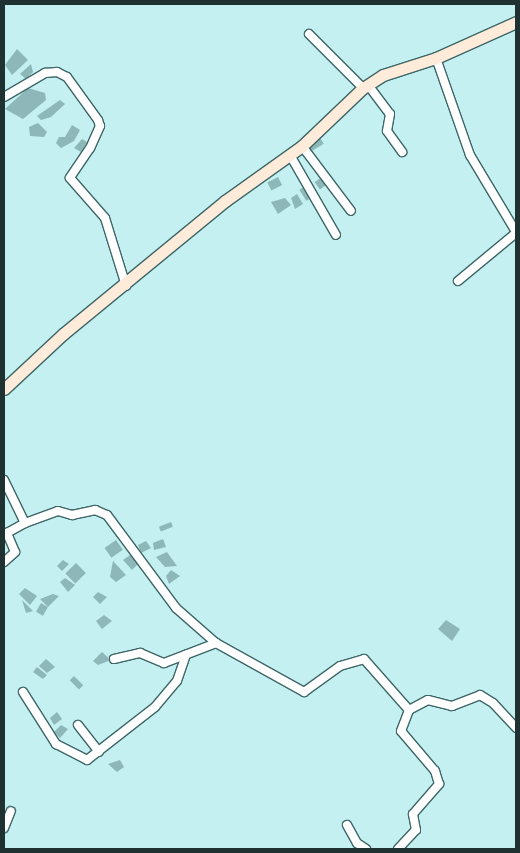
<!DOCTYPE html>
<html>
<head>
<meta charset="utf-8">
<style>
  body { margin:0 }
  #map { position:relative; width:520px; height:853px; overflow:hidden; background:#c4f0f1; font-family:"Noto Serif",serif }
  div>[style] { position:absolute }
  .building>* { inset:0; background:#8db7b8; transform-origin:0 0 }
  .roads { filter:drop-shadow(1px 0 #3e6667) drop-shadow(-1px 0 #3e6667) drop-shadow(0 1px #3e6667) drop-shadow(0 -1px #3e6667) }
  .street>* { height:8px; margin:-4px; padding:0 4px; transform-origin:4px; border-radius:4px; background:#fff }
  .secondary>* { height:11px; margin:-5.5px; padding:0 5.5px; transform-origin:5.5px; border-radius:5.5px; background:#ffebd9 }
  span { translate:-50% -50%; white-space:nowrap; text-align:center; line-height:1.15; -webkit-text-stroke:4.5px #d1fdfe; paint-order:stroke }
  .frame { position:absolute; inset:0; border:5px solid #203132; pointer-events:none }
</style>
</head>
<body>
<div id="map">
  <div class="building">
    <i style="clip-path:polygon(17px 49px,28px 60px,12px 75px,5px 65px)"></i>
    <i style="clip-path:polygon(31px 64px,33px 72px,26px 79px,20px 74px)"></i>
    <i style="clip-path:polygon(28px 88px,45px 93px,46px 100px,23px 119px,5px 109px)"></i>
    <i style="clip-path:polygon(60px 100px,65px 104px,51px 117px,41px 120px,37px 116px)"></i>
    <i style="clip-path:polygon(38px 123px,47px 132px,44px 137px,30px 136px,29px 127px)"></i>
    <i style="clip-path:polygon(72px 125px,80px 130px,74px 141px,61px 148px,56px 143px,59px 137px,65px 137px)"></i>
    <i style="left:319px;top:136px;width:9px;height:15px;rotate:58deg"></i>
    <i style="clip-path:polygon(82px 139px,87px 142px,81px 152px,74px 148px)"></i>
    <i style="left:326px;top:174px;width:9px;height:14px;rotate:54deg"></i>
    <i style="left:278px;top:177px;width:9px;height:12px;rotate:63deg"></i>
    <i style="left:307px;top:185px;width:13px;height:9px;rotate:58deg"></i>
    <i style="clip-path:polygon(297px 194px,303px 204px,295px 209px,291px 198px)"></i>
    <i style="clip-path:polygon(285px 198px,291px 205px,278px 214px,271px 202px)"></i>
    <i style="left:171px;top:522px;width:5px;height:13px;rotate:68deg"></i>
    <i style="clip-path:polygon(163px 539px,166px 547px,154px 550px,153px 543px)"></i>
    <i style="left:116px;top:540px;width:12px;height:14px;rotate:55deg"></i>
    <i style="clip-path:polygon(146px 541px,151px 548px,141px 553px,138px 545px)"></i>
    <i style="clip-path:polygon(167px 552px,177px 566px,165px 567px,156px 557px)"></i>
    <i style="clip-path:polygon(130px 555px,139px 563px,132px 570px,123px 560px)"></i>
    <i style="clip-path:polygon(63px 560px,69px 564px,62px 571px,57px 566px)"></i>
    <i style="clip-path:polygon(113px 561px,126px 575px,116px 582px,110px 577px)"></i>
    <i style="left:76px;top:563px;width:14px;height:15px;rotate:45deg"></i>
    <i style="clip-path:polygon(171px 570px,180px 576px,169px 584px,166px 576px)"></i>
    <i style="clip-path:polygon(65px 578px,75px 585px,68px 592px,60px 582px)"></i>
    <i style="clip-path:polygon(25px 588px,37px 596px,30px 605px,19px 594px)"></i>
    <i style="clip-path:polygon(98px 592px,107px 597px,100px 604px,93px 597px)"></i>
    <i style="clip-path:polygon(53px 594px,59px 596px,48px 607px,40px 599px)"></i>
    <i style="clip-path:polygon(22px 600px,33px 611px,26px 613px)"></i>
    <i style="left:41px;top:603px;width:8px;height:10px;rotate:30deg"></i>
    <i style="clip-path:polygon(104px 615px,112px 621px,102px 629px,96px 621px)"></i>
    <i style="clip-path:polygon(446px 620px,460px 629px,452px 641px,438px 629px)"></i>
    <i style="clip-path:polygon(102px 652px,111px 660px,98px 665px,93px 661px)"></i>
    <i style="clip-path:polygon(46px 659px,55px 667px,47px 673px,39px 666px)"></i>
    <i style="clip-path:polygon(37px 667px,47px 675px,43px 679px,33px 672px)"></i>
    <i style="left:74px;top:676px;width:13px;height:6px;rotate:45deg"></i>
    <i style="clip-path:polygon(57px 712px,62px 719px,54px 725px,50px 718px)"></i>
    <i style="clip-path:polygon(61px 725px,68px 729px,60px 738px,54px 732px)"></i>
    <i style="clip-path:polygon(120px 760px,124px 767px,117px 772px,108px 764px)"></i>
  </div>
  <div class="roads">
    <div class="street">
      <i style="left:309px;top:34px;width:76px;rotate:45deg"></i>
      <i style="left:436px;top:58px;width:103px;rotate:70.7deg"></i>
      <i style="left:470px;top:155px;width:90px;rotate:59.1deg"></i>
      <i style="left:368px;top:85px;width:36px;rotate:53deg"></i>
      <i style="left:390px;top:114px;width:17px;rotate:100deg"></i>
      <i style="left:387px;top:131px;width:26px;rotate:54deg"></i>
      <i style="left:4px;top:97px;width:48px;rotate:-30.3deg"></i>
      <i style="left:45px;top:73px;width:12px;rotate:-5deg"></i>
      <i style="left:57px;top:72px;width:11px;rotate:27deg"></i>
      <i style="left:67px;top:77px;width:53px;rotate:54.2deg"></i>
      <i style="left:98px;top:120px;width:6px;rotate:72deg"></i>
      <i style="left:100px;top:126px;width:24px;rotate:114deg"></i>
      <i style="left:90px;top:148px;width:36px;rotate:124deg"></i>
      <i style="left:70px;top:178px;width:53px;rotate:48.8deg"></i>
      <i style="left:105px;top:218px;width:71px;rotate:72.8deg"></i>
      <i style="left:302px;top:146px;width:81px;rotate:53deg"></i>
      <i style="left:290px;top:155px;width:92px;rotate:60.1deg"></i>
      <i style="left:458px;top:281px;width:75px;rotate:-39.6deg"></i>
      <i style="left:4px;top:480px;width:48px;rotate:64deg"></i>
      <i style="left:25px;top:523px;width:35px;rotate:-20deg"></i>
      <i style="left:58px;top:511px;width:15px;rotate:16deg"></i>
      <i style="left:72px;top:515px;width:24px;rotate:-12deg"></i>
      <i style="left:95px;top:510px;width:13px;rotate:23deg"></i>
      <i style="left:107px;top:515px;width:116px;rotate:53.4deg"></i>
      <i style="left:176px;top:608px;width:53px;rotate:41.2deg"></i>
      <i style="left:216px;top:643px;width:101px;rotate:29.1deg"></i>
      <i style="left:304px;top:692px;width:44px;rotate:-35.8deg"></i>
      <i style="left:340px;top:666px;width:25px;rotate:-16deg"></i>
      <i style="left:364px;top:659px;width:68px;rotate:48.6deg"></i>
      <i style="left:409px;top:710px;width:21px;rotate:-28deg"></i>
      <i style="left:428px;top:700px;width:25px;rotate:14deg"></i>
      <i style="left:452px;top:706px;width:30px;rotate:-21deg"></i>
      <i style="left:480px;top:695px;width:15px;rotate:32deg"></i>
      <i style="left:493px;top:703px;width:34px;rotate:47deg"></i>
      <i style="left:4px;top:562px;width:15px;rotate:-42deg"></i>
      <i style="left:15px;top:552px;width:21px;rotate:-113deg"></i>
      <i style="left:7px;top:533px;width:21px;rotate:-29deg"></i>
      <i style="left:114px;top:659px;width:27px;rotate:-13deg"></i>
      <i style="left:140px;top:653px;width:26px;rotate:23deg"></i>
      <i style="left:164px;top:663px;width:56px;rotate:-21deg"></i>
      <i style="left:23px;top:692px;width:62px;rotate:57.6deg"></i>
      <i style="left:56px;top:744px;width:35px;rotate:27deg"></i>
      <i style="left:87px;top:760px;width:86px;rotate:-37.9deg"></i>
      <i style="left:155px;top:707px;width:34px;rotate:-50deg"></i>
      <i style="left:177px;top:681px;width:28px;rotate:-71deg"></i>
      <i style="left:78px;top:725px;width:34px;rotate:52deg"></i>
      <i style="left:347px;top:825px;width:21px;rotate:61deg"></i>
      <i style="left:357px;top:843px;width:11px;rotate:34deg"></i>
      <i style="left:4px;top:828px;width:18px;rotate:-68deg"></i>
      <i style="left:398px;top:849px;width:26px;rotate:-47deg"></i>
      <i style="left:416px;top:830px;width:16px;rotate:-101deg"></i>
      <i style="left:413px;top:814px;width:40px;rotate:-49deg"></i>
      <i style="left:439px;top:784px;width:14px;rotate:-107deg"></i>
      <i style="left:435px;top:771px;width:52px;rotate:-130.4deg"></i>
      <i style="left:401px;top:731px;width:22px;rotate:-69deg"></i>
    </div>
    <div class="secondary">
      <i style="left:4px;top:389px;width:81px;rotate:-43deg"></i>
      <i style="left:63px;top:334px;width:210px;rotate:-39.4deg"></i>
      <i style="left:225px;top:201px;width:95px;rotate:-35.5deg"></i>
      <i style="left:302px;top:146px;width:84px;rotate:-43.6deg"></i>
      <i style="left:363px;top:88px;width:24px;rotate:-33deg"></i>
      <i style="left:383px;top:75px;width:56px;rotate:-17.8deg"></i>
      <i style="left:436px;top:58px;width:88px;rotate:-24.2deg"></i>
    </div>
  </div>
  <div class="frame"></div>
</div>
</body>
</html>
